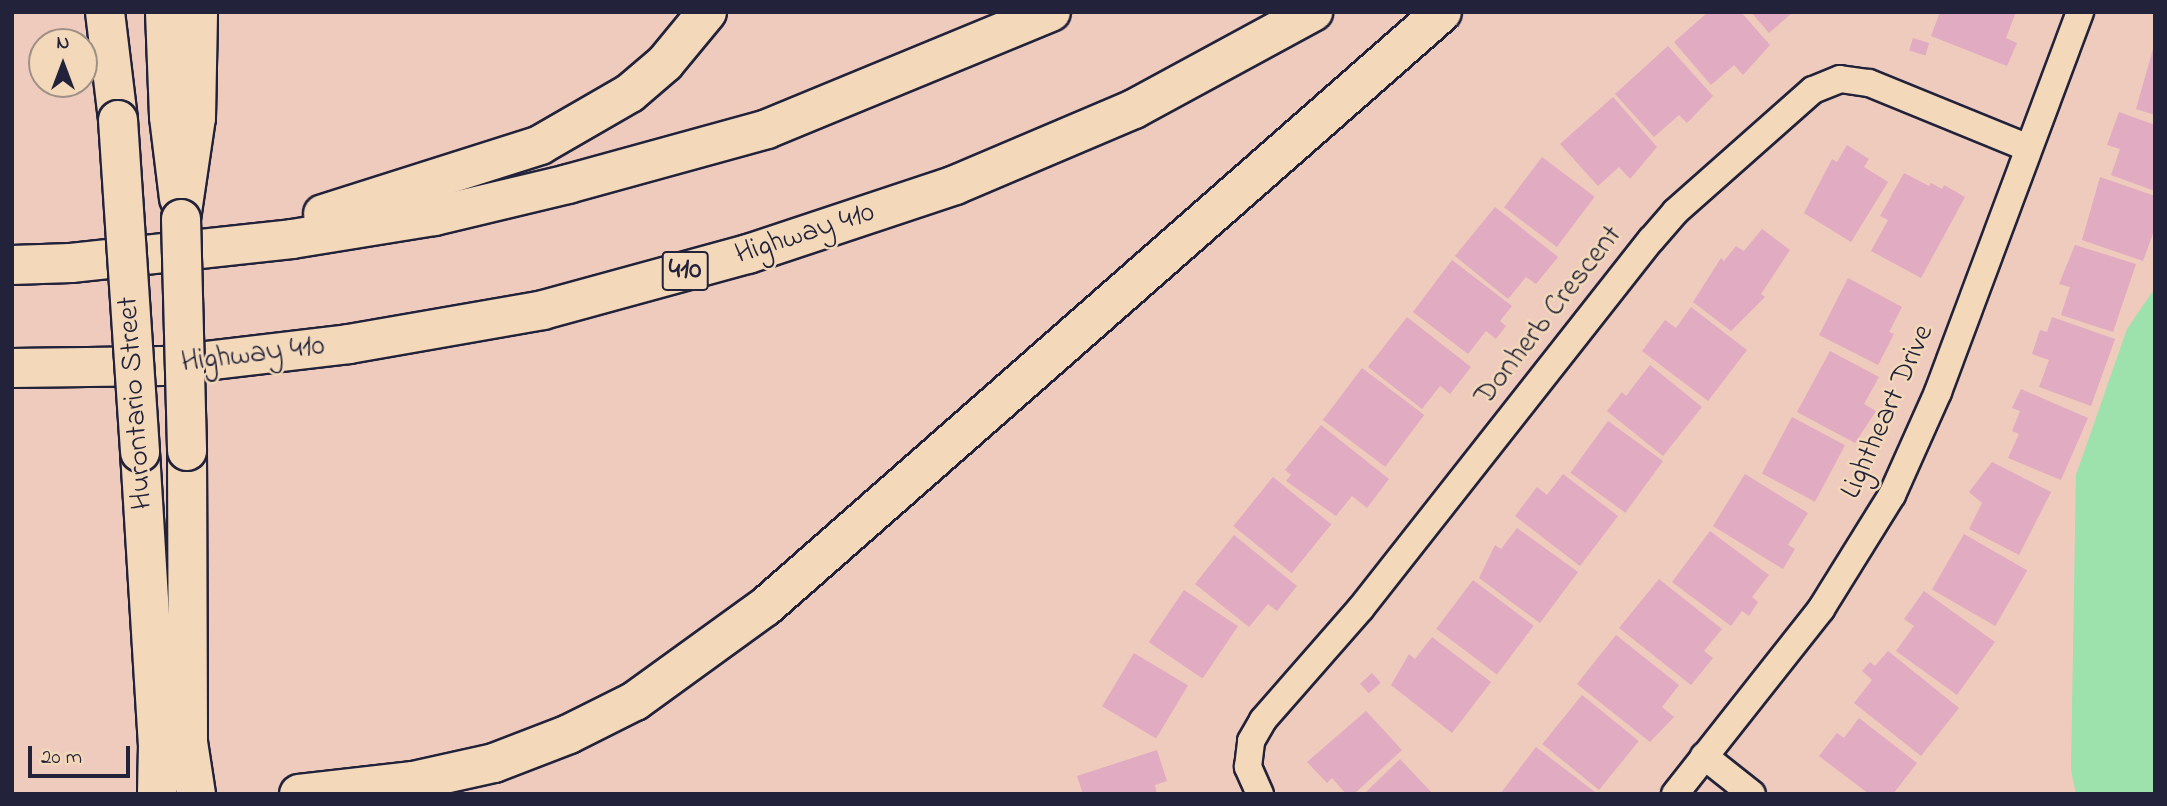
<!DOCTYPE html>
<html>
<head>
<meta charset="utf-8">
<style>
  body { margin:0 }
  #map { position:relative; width:2167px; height:806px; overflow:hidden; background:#eecbbc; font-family:"Indie Flower",sans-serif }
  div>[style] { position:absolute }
  .green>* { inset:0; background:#9de1ac }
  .building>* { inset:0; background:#e1abc1; transform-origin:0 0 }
  .roads { filter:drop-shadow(2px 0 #22223b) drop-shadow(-2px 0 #22223b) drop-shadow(0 2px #22223b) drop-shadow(0 -2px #22223b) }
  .street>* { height:26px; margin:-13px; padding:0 13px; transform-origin:13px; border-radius:13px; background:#f3d9ba }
  .primary>* { height:38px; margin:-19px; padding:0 19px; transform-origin:19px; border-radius:19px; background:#f3d9ba }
  .highway>* { height:38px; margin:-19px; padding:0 19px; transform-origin:19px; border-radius:19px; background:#f3d9ba }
  .bridges { filter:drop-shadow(2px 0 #22223b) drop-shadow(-2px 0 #22223b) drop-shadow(0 2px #22223b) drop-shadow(0 -2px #22223b) }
  .primary-bridge>* { height:38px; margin:-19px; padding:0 19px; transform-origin:19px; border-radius:19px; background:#f3d9ba }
  span { translate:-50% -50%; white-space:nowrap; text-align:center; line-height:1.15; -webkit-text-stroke:5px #f3d9ba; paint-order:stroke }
  .shield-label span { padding:2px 5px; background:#f3d9ba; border:2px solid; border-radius:5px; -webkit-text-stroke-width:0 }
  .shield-label { font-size:28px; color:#22223b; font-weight:700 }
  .street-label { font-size:30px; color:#22223b }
  .frame { position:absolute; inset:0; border:14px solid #22223b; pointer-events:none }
  .north { position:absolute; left:28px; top:28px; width:70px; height:70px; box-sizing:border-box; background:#f3d9ba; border:2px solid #9f9087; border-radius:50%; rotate:0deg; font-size:19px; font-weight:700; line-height:28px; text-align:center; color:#22223b }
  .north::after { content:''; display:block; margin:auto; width:24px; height:32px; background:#22223b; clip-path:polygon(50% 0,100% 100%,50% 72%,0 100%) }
  .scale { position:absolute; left:28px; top:746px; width:102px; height:32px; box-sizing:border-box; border:4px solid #22223b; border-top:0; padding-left:9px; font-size:21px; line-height:24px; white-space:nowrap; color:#22223b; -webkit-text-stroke:5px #f3d9ba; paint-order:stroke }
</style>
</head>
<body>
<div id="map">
  <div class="green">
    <i style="clip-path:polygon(2155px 288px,2155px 794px,2076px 794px,2071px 770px,2076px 475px,2127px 329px)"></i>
  </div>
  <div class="building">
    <i style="clip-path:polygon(1708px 12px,1741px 12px,1770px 45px,1743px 75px,1734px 65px,1711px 85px,1674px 42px)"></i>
    <i style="clip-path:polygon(1751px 12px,1793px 12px,1769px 33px)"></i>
    <i style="clip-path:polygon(1940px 12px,2016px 12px,2006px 38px,2017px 43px,2007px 66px,1931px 36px)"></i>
    <i style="left:1913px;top:38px;width:17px;height:13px;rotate:17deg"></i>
    <i style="clip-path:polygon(1668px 46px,1713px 96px,1687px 123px,1679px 115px,1654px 137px,1615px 94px)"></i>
    <i style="clip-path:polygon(2153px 49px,2155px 50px,2155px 115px,2136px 109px)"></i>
    <i style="clip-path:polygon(1613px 97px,1657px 147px,1630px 179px,1619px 167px,1598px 186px,1560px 144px)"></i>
    <i style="clip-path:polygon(2119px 112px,2155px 125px,2155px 191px,2111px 175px,2120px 149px,2107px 145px)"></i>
    <i style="clip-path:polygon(1847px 145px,1869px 159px,1864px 167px,1888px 182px,1851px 242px,1804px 213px,1832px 159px,1837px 162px)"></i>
    <i style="left:1542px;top:157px;width:66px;height:63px;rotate:37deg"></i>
    <i style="clip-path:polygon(1904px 173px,1929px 186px,1931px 183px,1942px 189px,1944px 185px,1965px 197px,1921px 278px,1871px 251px,1888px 220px,1880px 216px)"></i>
    <i style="clip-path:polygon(2100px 177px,2155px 196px,2155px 228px,2143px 261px,2082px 240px)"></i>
    <i style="clip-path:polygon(1495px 207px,1558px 257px,1536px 284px,1526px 277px,1508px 299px,1455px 256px)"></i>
    <i style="clip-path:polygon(1762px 229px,1790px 250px,1761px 294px,1765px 297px,1731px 331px,1693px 302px,1721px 258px,1724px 261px,1736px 246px,1744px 251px)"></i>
    <i style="clip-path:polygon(2075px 245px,2136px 264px,2113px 332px,2061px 315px,2070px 287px,2059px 284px)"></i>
    <i style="clip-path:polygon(1452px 260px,1512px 306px,1500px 321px,1506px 326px,1496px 339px,1486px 331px,1468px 354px,1413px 312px)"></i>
    <i style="clip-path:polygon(1848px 278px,1902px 307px,1889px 332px,1894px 334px,1878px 365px,1819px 335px)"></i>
    <i style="clip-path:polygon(1691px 307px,1747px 350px,1708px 401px,1642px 351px,1665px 320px,1676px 328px)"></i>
    <i style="clip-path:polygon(1407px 317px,1471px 367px,1450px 394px,1440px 386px,1422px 409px,1368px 367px)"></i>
    <i style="clip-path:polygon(2052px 317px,2115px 339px,2091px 406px,2039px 387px,2049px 360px,2032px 354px,2040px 330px,2047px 332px)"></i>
    <i style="clip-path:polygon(1830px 351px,1879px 377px,1864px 404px,1876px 411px,1855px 443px,1797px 412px)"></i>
    <i style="clip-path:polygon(1650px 365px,1702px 407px,1663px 456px,1607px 411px,1622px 392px,1626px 396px)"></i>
    <i style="left:1362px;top:368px;width:78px;height:65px;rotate:37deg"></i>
    <i style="clip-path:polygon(2021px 389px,2088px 418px,2061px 480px,2008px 458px,2019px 434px,2012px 431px,2020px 411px,2012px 408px)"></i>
    <i style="left:1792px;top:417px;width:60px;height:64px;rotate:28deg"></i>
    <i style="left:1608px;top:421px;width:68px;height:64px;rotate:36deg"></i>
    <i style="clip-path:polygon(1321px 425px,1389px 479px,1367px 508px,1352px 496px,1336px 516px,1286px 481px,1291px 475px,1285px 470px)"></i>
    <i style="clip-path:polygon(1992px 462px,2051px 492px,2019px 555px,1969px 529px,1982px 503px,1969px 492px)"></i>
    <i style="clip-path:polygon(1563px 474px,1618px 516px,1580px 566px,1515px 516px,1537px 487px,1547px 495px)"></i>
    <i style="clip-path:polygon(1745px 474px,1808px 513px,1788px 545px,1795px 549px,1783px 569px,1713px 526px)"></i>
    <i style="left:1273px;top:477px;width:75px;height:63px;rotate:39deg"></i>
    <i style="clip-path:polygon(1517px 528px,1578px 572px,1540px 623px,1479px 578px,1495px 545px,1501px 549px)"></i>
    <i style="clip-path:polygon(1710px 531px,1769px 575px,1752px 597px,1758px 602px,1749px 616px,1742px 611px,1731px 626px,1672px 582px)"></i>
    <i style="left:1964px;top:534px;width:73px;height:64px;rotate:30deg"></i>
    <i style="clip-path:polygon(1234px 535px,1297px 586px,1277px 611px,1268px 604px,1249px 627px,1195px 584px)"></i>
    <i style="clip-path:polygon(1659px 579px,1722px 629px,1704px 651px,1713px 658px,1691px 685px,1619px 628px)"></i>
    <i style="left:1473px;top:580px;width:76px;height:61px;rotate:37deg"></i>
    <i style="left:1184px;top:590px;width:65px;height:63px;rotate:34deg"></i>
    <i style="clip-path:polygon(1924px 591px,1995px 642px,1957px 695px,1896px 651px,1914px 626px,1904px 619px)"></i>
    <i style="clip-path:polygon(1616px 635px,1679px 685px,1662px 707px,1674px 717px,1650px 742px,1577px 684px)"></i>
    <i style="clip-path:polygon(1432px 637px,1491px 682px,1452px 733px,1391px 685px,1409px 654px,1415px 659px)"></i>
    <i style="clip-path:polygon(1888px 651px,1959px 708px,1921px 756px,1854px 703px,1872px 680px,1862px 671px,1870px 662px,1875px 666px)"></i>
    <i style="left:1134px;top:653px;width:63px;height:62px;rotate:31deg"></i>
    <i style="left:1372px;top:673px;width:13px;height:16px;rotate:48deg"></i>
    <i style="left:1582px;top:695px;width:73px;height:63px;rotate:39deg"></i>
    <i style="clip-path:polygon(1366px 711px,1402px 750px,1354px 794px,1346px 794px,1332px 778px,1327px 783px,1307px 762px)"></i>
    <i style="clip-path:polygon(1859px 718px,1917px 763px,1893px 794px,1869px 794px,1819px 756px,1837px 733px,1844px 738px)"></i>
    <i style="clip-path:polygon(1536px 747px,1595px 792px,1593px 794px,1500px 794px)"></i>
    <i style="clip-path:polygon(1157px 750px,1167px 781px,1155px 785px,1157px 794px,1083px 794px,1077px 776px)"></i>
    <i style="clip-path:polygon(1400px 759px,1433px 794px,1364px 794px)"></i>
  </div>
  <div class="roads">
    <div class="street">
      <i style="left:1704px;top:756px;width:61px;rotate:38.4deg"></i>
      <i style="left:1260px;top:794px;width:30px;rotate:-114deg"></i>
      <i style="left:1248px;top:767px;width:26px;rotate:-83deg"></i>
      <i style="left:1251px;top:741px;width:24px;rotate:-60deg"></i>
      <i style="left:1263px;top:720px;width:149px;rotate:-48.8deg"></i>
      <i style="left:1361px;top:608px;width:469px;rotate:-51.8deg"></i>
      <i style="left:1651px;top:240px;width:37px;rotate:-49deg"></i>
      <i style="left:1675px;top:212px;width:184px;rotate:-41.5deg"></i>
      <i style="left:1813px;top:90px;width:29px;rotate:-22deg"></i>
      <i style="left:1840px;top:79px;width:29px;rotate:8deg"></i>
      <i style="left:1869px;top:83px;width:172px;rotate:22.2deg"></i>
      <i style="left:1675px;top:794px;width:236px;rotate:-51.7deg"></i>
      <i style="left:1821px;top:609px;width:134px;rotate:-58.1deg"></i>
      <i style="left:1892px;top:495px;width:113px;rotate:-65.9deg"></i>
      <i style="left:1938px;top:392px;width:406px;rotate:-69.5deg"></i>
    </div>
    <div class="primary">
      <i style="left:105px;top:12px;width:109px;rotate:83.1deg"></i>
      <i style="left:165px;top:12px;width:105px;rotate:87.8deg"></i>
      <i style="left:169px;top:117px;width:82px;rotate:83deg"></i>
      <i style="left:187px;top:451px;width:291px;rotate:89.8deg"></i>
      <i style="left:188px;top:742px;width:53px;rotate:81.3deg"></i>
      <i style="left:140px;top:452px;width:294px;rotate:86.5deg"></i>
      <i style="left:158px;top:745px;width:49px;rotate:91.2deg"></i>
    </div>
    <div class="highway">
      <i style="left:323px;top:214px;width:228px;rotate:-17.6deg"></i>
      <i style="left:540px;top:145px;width:104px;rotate:-30deg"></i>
      <i style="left:630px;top:93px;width:46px;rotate:-40.6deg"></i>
      <i style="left:665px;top:63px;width:66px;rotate:-50.5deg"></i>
      <i style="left:181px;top:219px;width:102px;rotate:-81.6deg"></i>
      <i style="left:196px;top:118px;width:106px;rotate:-88.9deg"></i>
      <i style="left:12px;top:265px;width:59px;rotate:-1.9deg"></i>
      <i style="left:71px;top:263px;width:222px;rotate:-6.2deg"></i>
      <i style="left:292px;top:239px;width:144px;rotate:-9.2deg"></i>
      <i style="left:434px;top:216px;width:138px;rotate:-13.4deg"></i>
      <i style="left:568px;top:184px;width:206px;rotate:-15.4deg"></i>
      <i style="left:767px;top:129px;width:307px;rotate:-22.4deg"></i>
      <i style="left:12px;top:368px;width:151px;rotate:-0.8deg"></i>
      <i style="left:163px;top:366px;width:187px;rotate:-6.7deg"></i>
      <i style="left:349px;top:344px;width:197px;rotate:-9.9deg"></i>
      <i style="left:543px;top:310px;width:213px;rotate:-15.3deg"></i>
      <i style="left:748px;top:254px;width:218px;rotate:-18.4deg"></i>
      <i style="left:955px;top:185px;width:194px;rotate:-23deg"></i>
      <i style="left:1134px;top:109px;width:204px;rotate:-28.5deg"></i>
      <i style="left:299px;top:794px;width:115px;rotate:-6.5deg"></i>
      <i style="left:413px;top:781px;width:83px;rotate:-12.5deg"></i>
      <i style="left:494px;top:763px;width:80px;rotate:-21.1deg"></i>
      <i style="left:569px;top:734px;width:74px;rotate:-26.6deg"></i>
      <i style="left:635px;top:701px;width:160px;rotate:-35.9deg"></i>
      <i style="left:765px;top:607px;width:901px;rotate:-41.31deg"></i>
    </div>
  </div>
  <div class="bridges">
    <div class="primary-bridge">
      <i style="left:118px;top:120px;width:333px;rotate:86.2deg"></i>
      <i style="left:181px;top:219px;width:232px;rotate:88.5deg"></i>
    </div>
  </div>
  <div class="shield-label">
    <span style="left:685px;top:271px">410</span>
  </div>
  <div class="street-label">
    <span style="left:805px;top:234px;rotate:-18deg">Highway 410</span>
    <span style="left:1549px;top:316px;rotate:-52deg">Donherb Crescent</span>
    <span style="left:253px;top:355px;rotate:-7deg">Highway 410</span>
    <span style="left:136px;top:403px;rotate:-94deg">Hurontario Street</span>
    <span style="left:1888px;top:412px;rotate:-66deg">Lightheart Drive</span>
  </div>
  <div class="frame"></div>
  <div class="north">N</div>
  <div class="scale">20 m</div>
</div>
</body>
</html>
